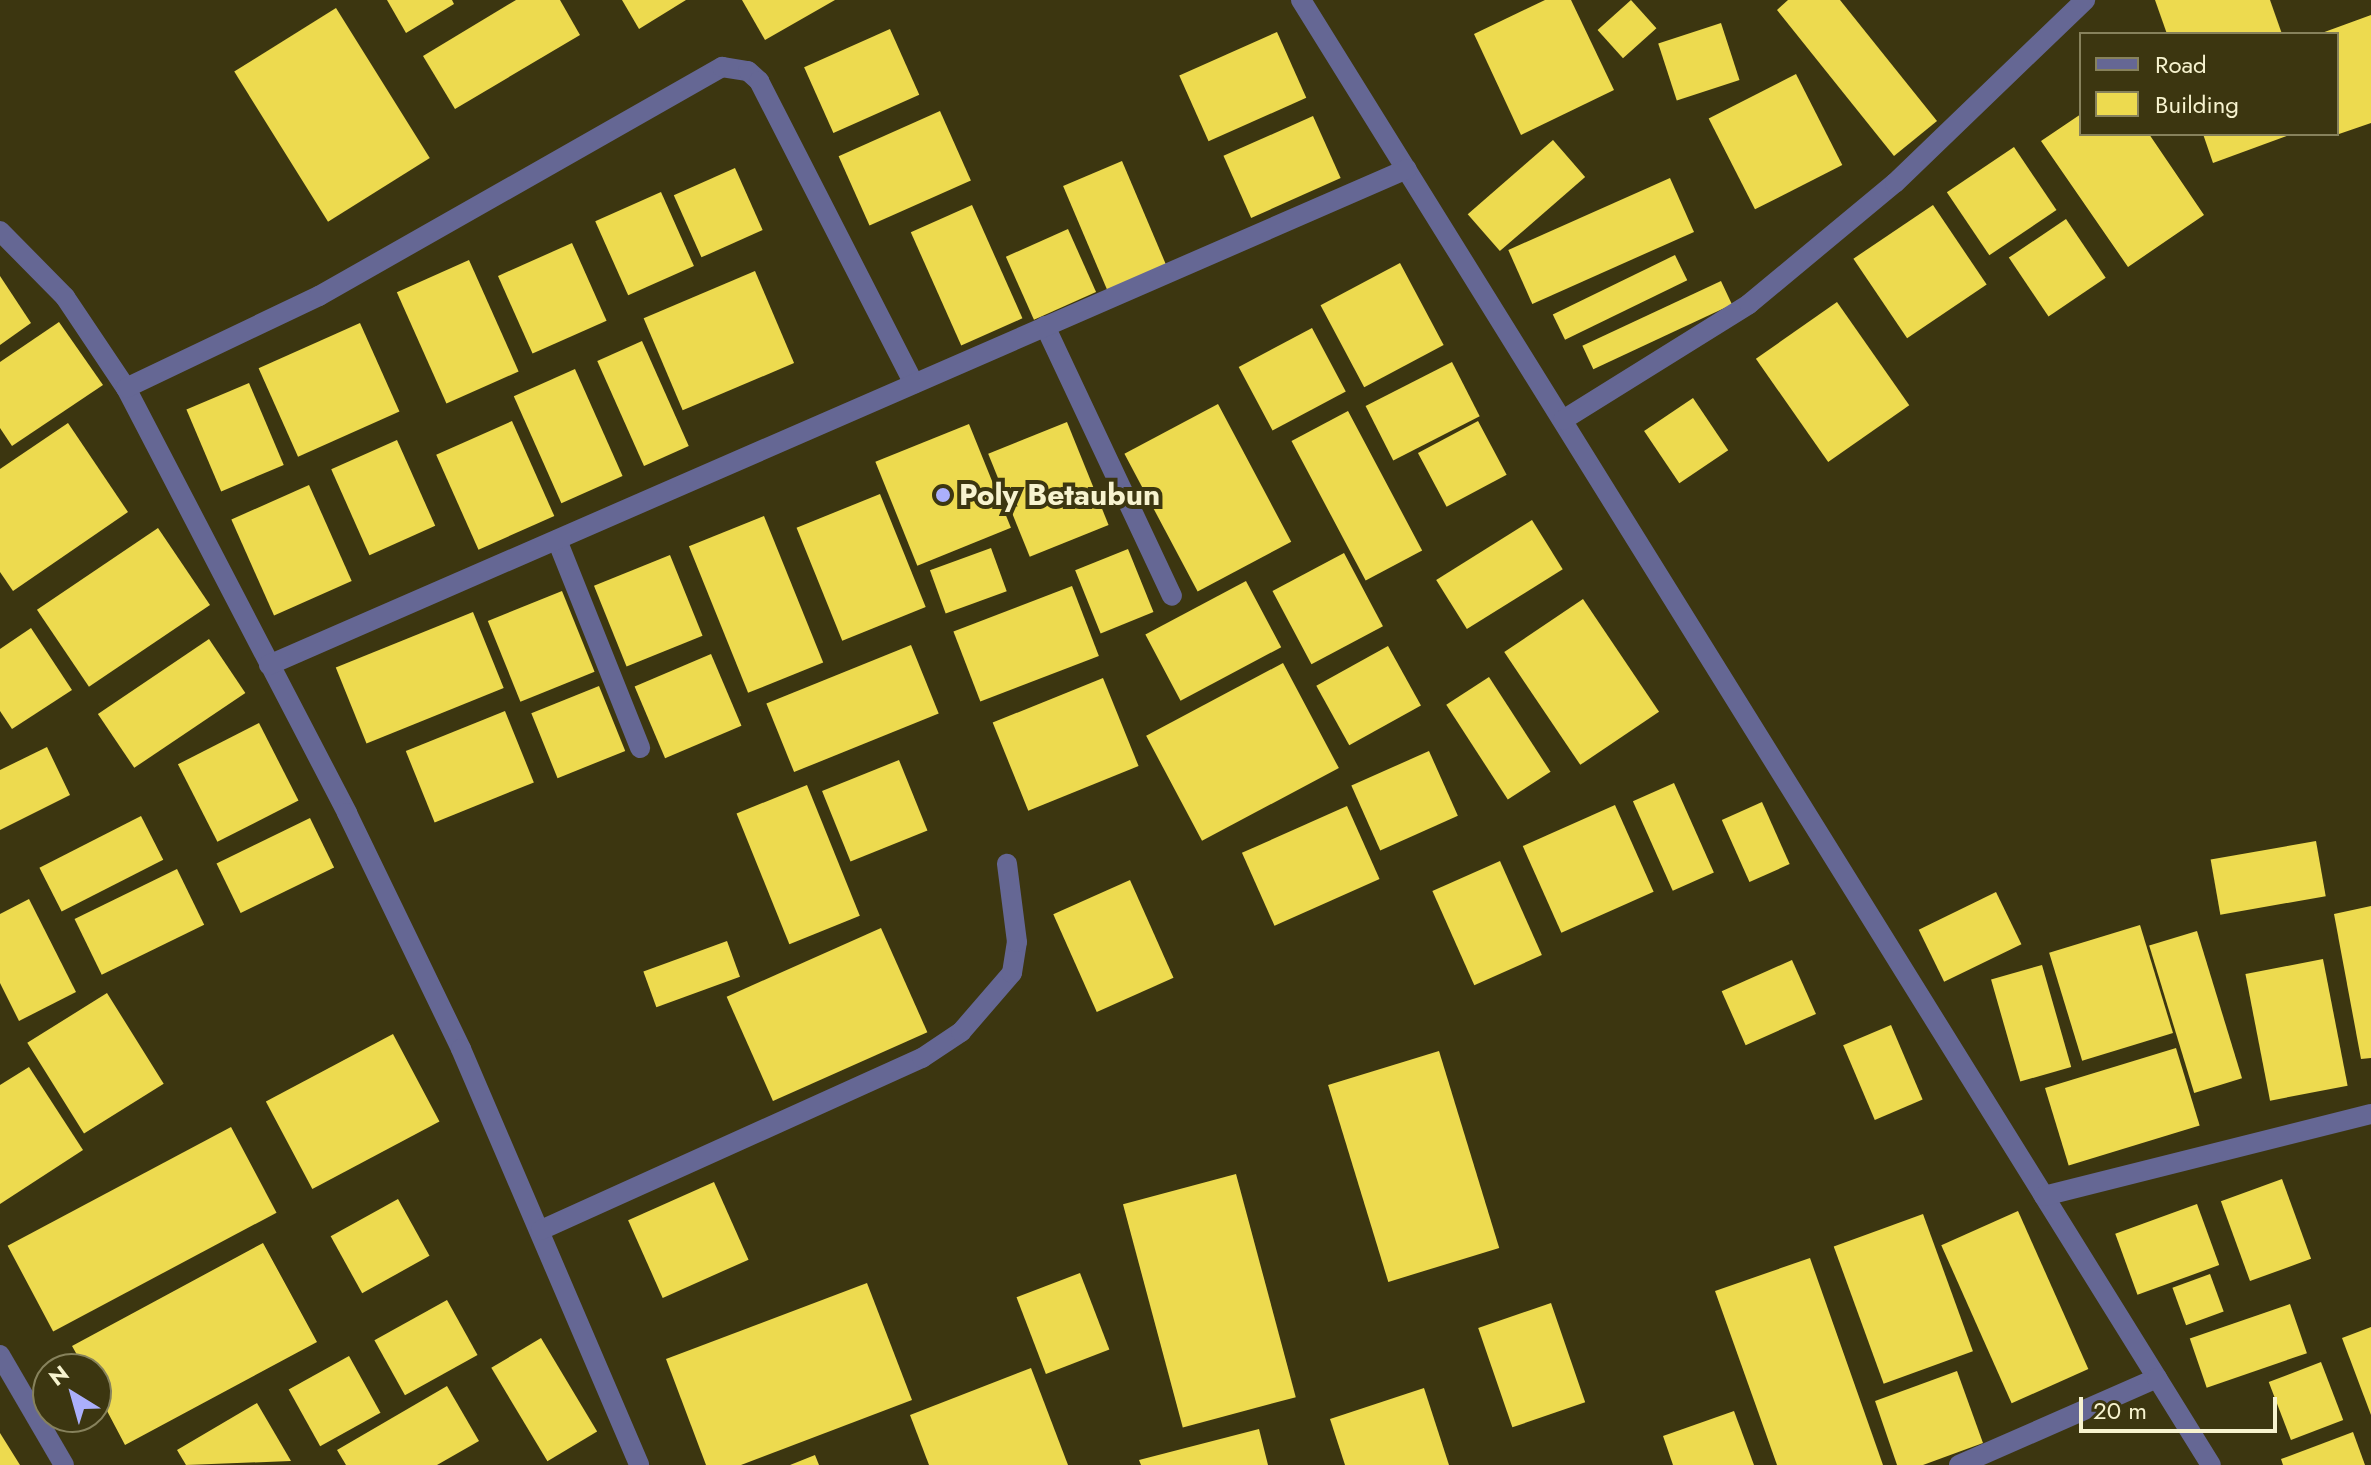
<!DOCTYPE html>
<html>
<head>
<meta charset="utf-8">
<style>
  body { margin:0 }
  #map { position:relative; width:2371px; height:1465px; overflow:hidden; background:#3c3610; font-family:Jost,sans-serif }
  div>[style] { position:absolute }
  .building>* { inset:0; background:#edda4f; transform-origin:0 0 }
  .street>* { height:20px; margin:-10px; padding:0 10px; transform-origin:10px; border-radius:10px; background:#656794 }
  .dots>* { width:22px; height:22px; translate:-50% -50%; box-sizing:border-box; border:4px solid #3c3610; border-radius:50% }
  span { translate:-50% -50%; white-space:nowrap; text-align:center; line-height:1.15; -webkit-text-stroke:8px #3c3610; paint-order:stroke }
  .poi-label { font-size:30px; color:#f7f3cf; font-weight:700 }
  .left { translate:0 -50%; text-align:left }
  .legend { position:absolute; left:2079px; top:32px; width:260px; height:104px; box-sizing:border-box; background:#3c3610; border:2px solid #87825c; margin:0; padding:10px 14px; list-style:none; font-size:24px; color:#f7f3cf }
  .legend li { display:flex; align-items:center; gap:16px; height:40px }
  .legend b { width:40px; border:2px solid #87825c }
  .north { position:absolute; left:32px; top:1353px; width:80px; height:80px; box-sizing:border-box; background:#3c3610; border:2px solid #87825c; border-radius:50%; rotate:323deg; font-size:22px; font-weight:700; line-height:32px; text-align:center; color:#f7f3cf }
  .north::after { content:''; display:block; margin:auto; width:28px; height:36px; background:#abaffb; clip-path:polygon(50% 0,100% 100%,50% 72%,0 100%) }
  .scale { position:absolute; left:2079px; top:1397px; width:198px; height:36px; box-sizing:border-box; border:4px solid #f7f3cf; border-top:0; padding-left:10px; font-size:24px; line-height:28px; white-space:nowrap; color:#f7f3cf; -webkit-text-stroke:6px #3c3610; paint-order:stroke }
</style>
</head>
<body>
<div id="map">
  <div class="building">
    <i style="clip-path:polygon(387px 0,452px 0,454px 4px,406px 33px)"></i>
    <i style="clip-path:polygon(516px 0,560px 0,580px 35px,455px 109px,423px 56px)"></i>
    <i style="clip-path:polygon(622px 0,686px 0,639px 29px)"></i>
    <i style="clip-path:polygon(742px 0,835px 0,765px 40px)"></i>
    <i style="clip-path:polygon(1545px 0,1571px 0,1614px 90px,1521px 135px,1474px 34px)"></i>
    <i style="left:1631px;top:0;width:38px;height:45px;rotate:48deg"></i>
    <i style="clip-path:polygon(1788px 0,1840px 0,1937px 121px,1894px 156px,1777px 10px)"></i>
    <i style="clip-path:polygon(2155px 0,2270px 0,2282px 34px,2167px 34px)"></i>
    <i style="left:336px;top:8px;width:177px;height:120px;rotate:58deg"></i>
    <i style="clip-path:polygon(2371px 15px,2371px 123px,2339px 134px,2337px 34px,2319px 34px)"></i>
    <i style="left:1721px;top:23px;width:60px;height:66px;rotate:72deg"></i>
    <i style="left:890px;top:29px;width:72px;height:94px;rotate:66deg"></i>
    <i style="left:1277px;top:32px;width:72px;height:107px;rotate:66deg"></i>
    <i style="left:1796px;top:74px;width:102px;height:98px;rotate:63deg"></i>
    <i style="left:940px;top:111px;width:76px;height:111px;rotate:66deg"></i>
    <i style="clip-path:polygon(2081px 114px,2081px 134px,2149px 134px,2204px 215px,2128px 267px,2041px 141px)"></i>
    <i style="left:1313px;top:116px;width:68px;height:98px;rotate:66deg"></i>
    <i style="clip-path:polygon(2203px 134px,2292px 134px,2213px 163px)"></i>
    <i style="left:1553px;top:140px;width:49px;height:113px;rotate:49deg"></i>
    <i style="left:2014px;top:147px;width:76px;height:81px;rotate:56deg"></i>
    <i style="left:1122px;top:161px;width:114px;height:64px;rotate:67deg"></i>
    <i style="left:735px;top:168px;width:68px;height:67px;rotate:66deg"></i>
    <i style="left:1670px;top:178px;width:59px;height:177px;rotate:66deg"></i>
    <i style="left:661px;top:192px;width:81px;height:72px;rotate:66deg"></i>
    <i style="left:972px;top:205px;width:124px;height:67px;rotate:66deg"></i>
    <i style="left:1933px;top:205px;width:96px;height:96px;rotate:56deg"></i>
    <i style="left:2066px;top:219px;width:71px;height:69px;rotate:56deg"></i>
    <i style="left:1068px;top:229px;width:69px;height:68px;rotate:66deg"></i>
    <i style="left:572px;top:243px;width:85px;height:81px;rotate:66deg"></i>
    <i style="left:1675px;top:255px;width:28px;height:136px;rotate:64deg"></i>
    <i style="left:469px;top:260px;width:122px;height:79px;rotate:66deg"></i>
    <i style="left:1400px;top:263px;width:93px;height:90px;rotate:62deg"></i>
    <i style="left:755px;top:271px;width:100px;height:121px;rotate:67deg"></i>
    <i style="clip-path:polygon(0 276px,31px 323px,0 345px)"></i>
    <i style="left:1721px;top:281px;width:26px;height:153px;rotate:65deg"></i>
    <i style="left:1837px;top:302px;width:126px;height:99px;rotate:55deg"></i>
    <i style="clip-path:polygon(59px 322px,103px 385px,12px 446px,0 428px,0 362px)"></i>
    <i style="left:360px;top:323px;width:97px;height:111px;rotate:66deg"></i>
    <i style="left:1312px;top:328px;width:72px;height:83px;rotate:62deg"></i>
    <i style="left:642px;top:341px;width:115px;height:49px;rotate:66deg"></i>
    <i style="left:1452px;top:362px;width:61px;height:97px;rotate:63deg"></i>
    <i style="left:575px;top:369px;width:117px;height:67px;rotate:66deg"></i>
    <i style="left:249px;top:383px;width:89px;height:68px;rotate:67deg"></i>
    <i style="left:1693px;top:398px;width:63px;height:59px;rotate:56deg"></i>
    <i style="left:1218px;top:404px;width:156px;height:106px;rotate:62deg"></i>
    <i style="left:1348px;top:411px;width:158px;height:64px;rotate:62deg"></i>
    <i style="left:512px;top:421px;width:104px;height:83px;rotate:66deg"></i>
    <i style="left:1478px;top:421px;width:61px;height:68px;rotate:62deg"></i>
    <i style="left:1067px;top:422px;width:111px;height:85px;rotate:68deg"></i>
    <i style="clip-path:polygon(68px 423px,128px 512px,13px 591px,0 572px,0 469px)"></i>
    <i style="left:969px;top:424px;width:112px;height:101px;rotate:68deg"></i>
    <i style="left:397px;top:440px;width:94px;height:72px;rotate:66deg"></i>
    <i style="left:309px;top:485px;width:105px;height:85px;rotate:66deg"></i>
    <i style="left:880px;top:494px;width:122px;height:90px;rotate:68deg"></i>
    <i style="left:764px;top:516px;width:158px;height:81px;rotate:68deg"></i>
    <i style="left:1532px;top:520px;width:58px;height:113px;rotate:58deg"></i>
    <i style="left:158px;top:528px;width:93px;height:146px;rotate:56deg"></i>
    <i style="left:991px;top:548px;width:46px;height:65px;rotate:70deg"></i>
    <i style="left:1128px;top:549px;width:68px;height:57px;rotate:68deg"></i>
    <i style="left:1344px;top:553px;width:83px;height:81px;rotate:62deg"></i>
    <i style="left:670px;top:555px;width:87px;height:82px;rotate:68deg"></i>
    <i style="left:1246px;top:581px;width:75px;height:114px;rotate:62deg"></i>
    <i style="left:1072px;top:586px;width:75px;height:127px;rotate:69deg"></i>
    <i style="left:562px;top:591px;width:87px;height:80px;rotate:68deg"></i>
    <i style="left:1583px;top:599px;width:136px;height:95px;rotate:56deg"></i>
    <i style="left:473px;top:612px;width:82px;height:148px;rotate:68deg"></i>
    <i style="clip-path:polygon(31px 628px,72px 690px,12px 729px,0 711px,0 649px)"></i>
    <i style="left:209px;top:639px;width:65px;height:134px;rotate:56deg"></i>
    <i style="left:911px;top:645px;width:74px;height:156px;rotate:68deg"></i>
    <i style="left:1388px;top:646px;width:68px;height:82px;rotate:61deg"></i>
    <i style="left:711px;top:654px;width:78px;height:83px;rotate:67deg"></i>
    <i style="left:1283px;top:663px;width:119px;height:155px;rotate:62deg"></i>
    <i style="left:1489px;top:677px;width:113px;height:51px;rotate:57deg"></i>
    <i style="left:1103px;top:678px;width:95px;height:119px;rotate:68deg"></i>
    <i style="left:599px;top:686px;width:70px;height:73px;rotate:68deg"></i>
    <i style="left:505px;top:711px;width:77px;height:107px;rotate:68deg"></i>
    <i style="left:259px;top:723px;width:87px;height:91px;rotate:63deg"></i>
    <i style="clip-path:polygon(47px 747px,70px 795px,0 830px,0 770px)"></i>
    <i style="left:1429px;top:751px;width:71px;height:85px;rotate:66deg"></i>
    <i style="left:899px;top:760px;width:76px;height:83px;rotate:68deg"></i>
    <i style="left:1674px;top:783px;width:98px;height:45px;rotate:66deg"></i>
    <i style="left:807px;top:785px;width:141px;height:76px;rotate:68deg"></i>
    <i style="left:1762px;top:802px;width:68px;height:44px;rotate:66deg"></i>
    <i style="left:1615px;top:805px;width:95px;height:101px;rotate:66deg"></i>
    <i style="left:1347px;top:806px;width:80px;height:115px;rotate:66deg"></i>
    <i style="left:141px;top:816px;width:49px;height:114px;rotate:63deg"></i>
    <i style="left:310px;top:818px;width:55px;height:104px;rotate:64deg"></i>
    <i style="left:2316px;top:841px;width:56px;height:107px;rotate:80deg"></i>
    <i style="left:1500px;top:861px;width:103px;height:74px;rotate:66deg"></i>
    <i style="left:177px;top:869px;width:62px;height:114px;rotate:64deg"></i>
    <i style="left:1130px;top:880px;width:107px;height:84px;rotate:66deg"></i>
    <i style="left:1996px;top:892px;width:58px;height:86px;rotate:64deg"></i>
    <i style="clip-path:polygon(29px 899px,76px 992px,19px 1021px,0 983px,0 914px)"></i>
    <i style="clip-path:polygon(2371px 906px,2371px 1058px,2361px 1059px,2334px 914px)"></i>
    <i style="left:2140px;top:925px;width:113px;height:95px;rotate:73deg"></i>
    <i style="left:881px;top:928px;width:114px;height:169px;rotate:66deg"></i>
    <i style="left:2197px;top:931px;width:154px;height:50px;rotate:73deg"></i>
    <i style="left:727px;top:941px;width:38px;height:89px;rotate:70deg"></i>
    <i style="left:2323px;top:959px;width:129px;height:79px;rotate:79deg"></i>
    <i style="left:1792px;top:960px;width:59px;height:77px;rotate:66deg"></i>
    <i style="left:2042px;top:965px;width:106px;height:53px;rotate:74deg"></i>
    <i style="left:107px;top:993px;width:107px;height:94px;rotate:58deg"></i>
    <i style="left:1891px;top:1025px;width:81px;height:52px;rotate:67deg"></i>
    <i style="left:393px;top:1034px;width:99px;height:144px;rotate:62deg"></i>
    <i style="left:2176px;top:1048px;width:81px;height:137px;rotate:73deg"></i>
    <i style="left:1439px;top:1051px;width:206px;height:116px;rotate:73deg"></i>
    <i style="clip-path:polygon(29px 1067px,83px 1150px,0 1204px,0 1085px)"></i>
    <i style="left:231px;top:1127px;width:97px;height:253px;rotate:62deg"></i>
    <i style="left:1236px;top:1174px;width:231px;height:117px;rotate:75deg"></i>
    <i style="left:2282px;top:1179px;width:85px;height:65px;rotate:70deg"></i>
    <i style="left:714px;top:1182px;width:85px;height:94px;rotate:66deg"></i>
    <i style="left:398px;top:1199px;width:65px;height:77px;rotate:61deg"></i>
    <i style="left:2197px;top:1204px;width:65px;height:87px;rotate:70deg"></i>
    <i style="left:2018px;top:1211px;width:173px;height:84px;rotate:66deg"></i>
    <i style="left:1923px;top:1214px;width:146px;height:95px;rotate:70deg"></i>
    <i style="clip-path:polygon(263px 1243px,317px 1342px,125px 1445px,96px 1390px,96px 1369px,85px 1369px,72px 1346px)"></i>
    <i style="clip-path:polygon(1810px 1258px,1883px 1465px,1777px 1465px,1715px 1291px)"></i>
    <i style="left:1080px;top:1273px;width:82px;height:68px;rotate:69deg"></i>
    <i style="left:2210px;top:1274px;width:40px;height:40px;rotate:70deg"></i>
    <i style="clip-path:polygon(867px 1283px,912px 1400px,741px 1465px,706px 1465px,666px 1359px)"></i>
    <i style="left:447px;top:1300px;width:63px;height:83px;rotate:61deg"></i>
    <i style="left:1551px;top:1303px;width:105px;height:77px;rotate:71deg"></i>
    <i style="left:2290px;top:1304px;width:52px;height:106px;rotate:71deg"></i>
    <i style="clip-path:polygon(2371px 1327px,2371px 1415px,2342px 1338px)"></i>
    <i style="left:541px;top:1338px;width:109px;height:58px;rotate:59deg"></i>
    <i style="left:349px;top:1356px;width:65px;height:69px;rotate:61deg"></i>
    <i style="left:2321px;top:1362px;width:62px;height:56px;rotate:69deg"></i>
    <i style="clip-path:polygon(1031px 1368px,1068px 1465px,929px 1465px,910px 1415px)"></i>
    <i style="clip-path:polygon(1957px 1371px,1983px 1443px,1923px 1465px,1897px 1465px,1875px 1401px)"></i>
    <i style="clip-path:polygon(447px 1386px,479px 1441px,437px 1465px,346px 1465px,337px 1450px)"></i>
    <i style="clip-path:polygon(1424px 1388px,1449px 1465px,1345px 1465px,1330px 1419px)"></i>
    <i style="clip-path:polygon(257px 1403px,291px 1461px,186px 1465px,177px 1450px)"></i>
    <i style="clip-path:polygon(1734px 1411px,1754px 1465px,1673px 1465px,1663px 1436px)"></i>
    <i style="clip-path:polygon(1259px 1429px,1268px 1465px,1141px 1465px,1139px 1460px)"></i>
    <i style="clip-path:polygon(2353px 1432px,2365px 1465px,2283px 1465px,2281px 1459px)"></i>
    <i style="clip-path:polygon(0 1433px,20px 1465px,0 1465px)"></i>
    <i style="clip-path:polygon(815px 1455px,819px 1465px,790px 1465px)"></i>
  </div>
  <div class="street">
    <i style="left:1301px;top:0;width:1622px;rotate:58.15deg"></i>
    <i style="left:0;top:231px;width:93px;rotate:45.4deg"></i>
    <i style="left:65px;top:297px;width:110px;rotate:56.2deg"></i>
    <i style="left:126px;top:388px;width:479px;rotate:62.5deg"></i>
    <i style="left:347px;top:813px;width:262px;rotate:64.2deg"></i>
    <i style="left:461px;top:1049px;width:452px;rotate:66.8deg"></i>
    <i style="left:1045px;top:326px;width:298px;rotate:64.8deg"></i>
    <i style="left:126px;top:388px;width:214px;rotate:-25.5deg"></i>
    <i style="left:319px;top:296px;width:464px;rotate:-29.6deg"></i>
    <i style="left:722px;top:67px;width:26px;rotate:9deg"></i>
    <i style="left:748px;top:71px;width:15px;rotate:42deg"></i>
    <i style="left:759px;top:81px;width:340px;rotate:62.9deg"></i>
    <i style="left:1563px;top:420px;width:219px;rotate:-31.9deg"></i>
    <i style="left:1749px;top:304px;width:190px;rotate:-39.7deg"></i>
    <i style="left:1895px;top:183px;width:264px;rotate:-43.9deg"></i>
    <i style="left:557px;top:540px;width:224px;rotate:68.2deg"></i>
    <i style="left:269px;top:665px;width:1241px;rotate:-23.55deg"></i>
    <i style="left:2044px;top:1196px;width:337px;rotate:-14.1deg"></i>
    <i style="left:541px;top:1230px;width:418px;rotate:-24.3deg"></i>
    <i style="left:922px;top:1058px;width:47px;rotate:-33.7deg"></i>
    <i style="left:961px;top:1032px;width:78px;rotate:-49.2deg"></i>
    <i style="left:1012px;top:973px;width:31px;rotate:-81deg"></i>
    <i style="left:1017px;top:942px;width:79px;rotate:-97.3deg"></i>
    <i style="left:0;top:1355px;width:127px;rotate:59.8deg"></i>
    <i style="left:1959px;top:1465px;width:216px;rotate:-23.7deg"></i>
    <i style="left:2157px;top:1378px;width:102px;rotate:58.2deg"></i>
  </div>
  <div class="dots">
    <i style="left:943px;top:495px;background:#abaffb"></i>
  </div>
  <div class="poi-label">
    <span class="left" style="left:959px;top:495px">Poly Betaubun</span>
  </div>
  <ul class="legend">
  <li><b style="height:10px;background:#656794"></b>Road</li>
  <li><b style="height:22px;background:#edda4f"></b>Building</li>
  </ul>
  <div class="north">N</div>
  <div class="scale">20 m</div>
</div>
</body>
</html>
